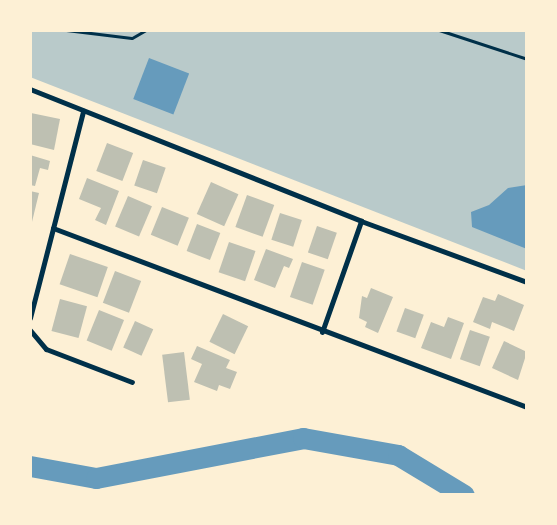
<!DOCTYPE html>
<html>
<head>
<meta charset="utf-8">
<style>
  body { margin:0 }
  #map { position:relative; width:557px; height:525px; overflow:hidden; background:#fdf0d5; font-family:"Alegreya Sans",sans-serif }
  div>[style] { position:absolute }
  .green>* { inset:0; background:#b9caca }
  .water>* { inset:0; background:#669bbc; transform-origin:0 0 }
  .river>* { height:21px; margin:-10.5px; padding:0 10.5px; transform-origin:10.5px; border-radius:10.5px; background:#669bbc }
  .building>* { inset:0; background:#bec0b2; transform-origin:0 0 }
  .service>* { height:3px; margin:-1.5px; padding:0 1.5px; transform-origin:1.5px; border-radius:1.5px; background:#003049 }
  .minor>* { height:5px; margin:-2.5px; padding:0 2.5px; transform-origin:2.5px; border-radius:2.5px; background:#003049 }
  span { translate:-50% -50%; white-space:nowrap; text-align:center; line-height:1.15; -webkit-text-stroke:6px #fdf0d5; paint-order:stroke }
  .frame { position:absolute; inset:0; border:32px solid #fdf0d5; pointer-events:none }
</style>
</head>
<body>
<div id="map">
  <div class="green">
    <i style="clip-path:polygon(30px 30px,527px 30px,527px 271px,30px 77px)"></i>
  </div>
  <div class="water">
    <i style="left:149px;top:58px;width:43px;height:44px;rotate:21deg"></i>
    <i style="clip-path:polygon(527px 185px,527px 249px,472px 227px,471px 212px,489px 205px,508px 188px)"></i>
  </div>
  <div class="river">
    <i style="left:30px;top:466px;width:67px;rotate:10.3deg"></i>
    <i style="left:96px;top:478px;width:211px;rotate:-10.9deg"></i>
    <i style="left:303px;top:438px;width:97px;rotate:10.1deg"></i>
    <i style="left:398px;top:455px;width:77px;rotate:31.2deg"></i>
  </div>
  <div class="building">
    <i style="clip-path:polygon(31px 113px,60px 119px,54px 150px,30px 144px)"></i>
    <i style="left:107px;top:143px;width:28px;height:30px;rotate:21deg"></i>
    <i style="clip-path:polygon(30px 155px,50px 161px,48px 170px,40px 168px,35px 186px,30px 185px)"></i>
    <i style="left:143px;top:160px;width:24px;height:27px;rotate:19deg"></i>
    <i style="clip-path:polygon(87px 178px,119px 191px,106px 225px,95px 220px,101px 208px,79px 199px)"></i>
    <i style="left:211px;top:182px;width:30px;height:35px;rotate:24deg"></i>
    <i style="clip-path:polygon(30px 191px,39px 193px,31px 226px,30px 226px)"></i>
    <i style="left:247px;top:195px;width:29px;height:34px;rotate:20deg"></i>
    <i style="left:128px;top:196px;width:26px;height:33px;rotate:23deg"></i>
    <i style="left:162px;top:207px;width:29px;height:30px;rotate:22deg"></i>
    <i style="left:280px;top:213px;width:23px;height:28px;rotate:18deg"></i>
    <i style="left:197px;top:224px;width:25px;height:29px;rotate:21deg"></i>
    <i style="left:317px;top:226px;width:21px;height:28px;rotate:19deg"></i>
    <i style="left:229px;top:242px;width:28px;height:32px;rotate:19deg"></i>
    <i style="clip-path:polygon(266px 249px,293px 259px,289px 268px,284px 266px,275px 288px,254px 280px)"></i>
    <i style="left:70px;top:254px;width:40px;height:32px;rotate:19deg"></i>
    <i style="left:302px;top:262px;width:24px;height:37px;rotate:19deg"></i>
    <i style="left:115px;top:271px;width:28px;height:34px;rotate:21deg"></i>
    <i style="clip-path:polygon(371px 288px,393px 297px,378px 333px,365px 327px,367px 322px,359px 318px,362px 296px,367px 298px)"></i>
    <i style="clip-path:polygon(498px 294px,524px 305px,514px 331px,492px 322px,490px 329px,473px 322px,483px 297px,495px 301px)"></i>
    <i style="left:60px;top:299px;width:28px;height:33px;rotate:15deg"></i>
    <i style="left:405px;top:308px;width:20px;height:25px;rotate:20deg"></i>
    <i style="left:99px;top:310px;width:27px;height:33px;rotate:22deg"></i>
    <i style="left:223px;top:314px;width:28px;height:31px;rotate:26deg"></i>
    <i style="clip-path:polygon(448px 317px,464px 323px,451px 359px,421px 348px,431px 322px,444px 327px)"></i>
    <i style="left:135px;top:321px;width:20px;height:29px;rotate:24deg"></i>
    <i style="left:470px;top:330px;width:21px;height:31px;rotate:19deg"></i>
    <i style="clip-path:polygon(504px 341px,527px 352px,518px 380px,492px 368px)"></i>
    <i style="clip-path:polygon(197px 346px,230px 360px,226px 368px,237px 372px,230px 389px,219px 385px,217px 391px,194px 382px,202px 364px,191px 359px)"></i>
    <i style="left:184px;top:352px;width:48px;height:22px;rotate:83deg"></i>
  </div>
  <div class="service">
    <i style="left:66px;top:30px;width:66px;rotate:6.9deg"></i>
    <i style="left:132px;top:38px;width:16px;rotate:-30deg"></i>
    <i style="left:439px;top:30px;width:93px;rotate:18.2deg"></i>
  </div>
  <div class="minor">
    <i style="left:30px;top:89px;width:356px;rotate:21.7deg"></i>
    <i style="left:361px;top:221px;width:177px;rotate:20.2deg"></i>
    <i style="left:53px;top:228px;width:507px;rotate:20.69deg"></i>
    <i style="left:30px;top:318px;width:214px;rotate:-75.6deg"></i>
    <i style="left:30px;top:330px;width:25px;rotate:50deg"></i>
    <i style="left:46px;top:349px;width:92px;rotate:21deg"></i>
    <i style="left:322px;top:332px;width:118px;rotate:-70.6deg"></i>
  </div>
  <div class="frame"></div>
</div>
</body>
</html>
